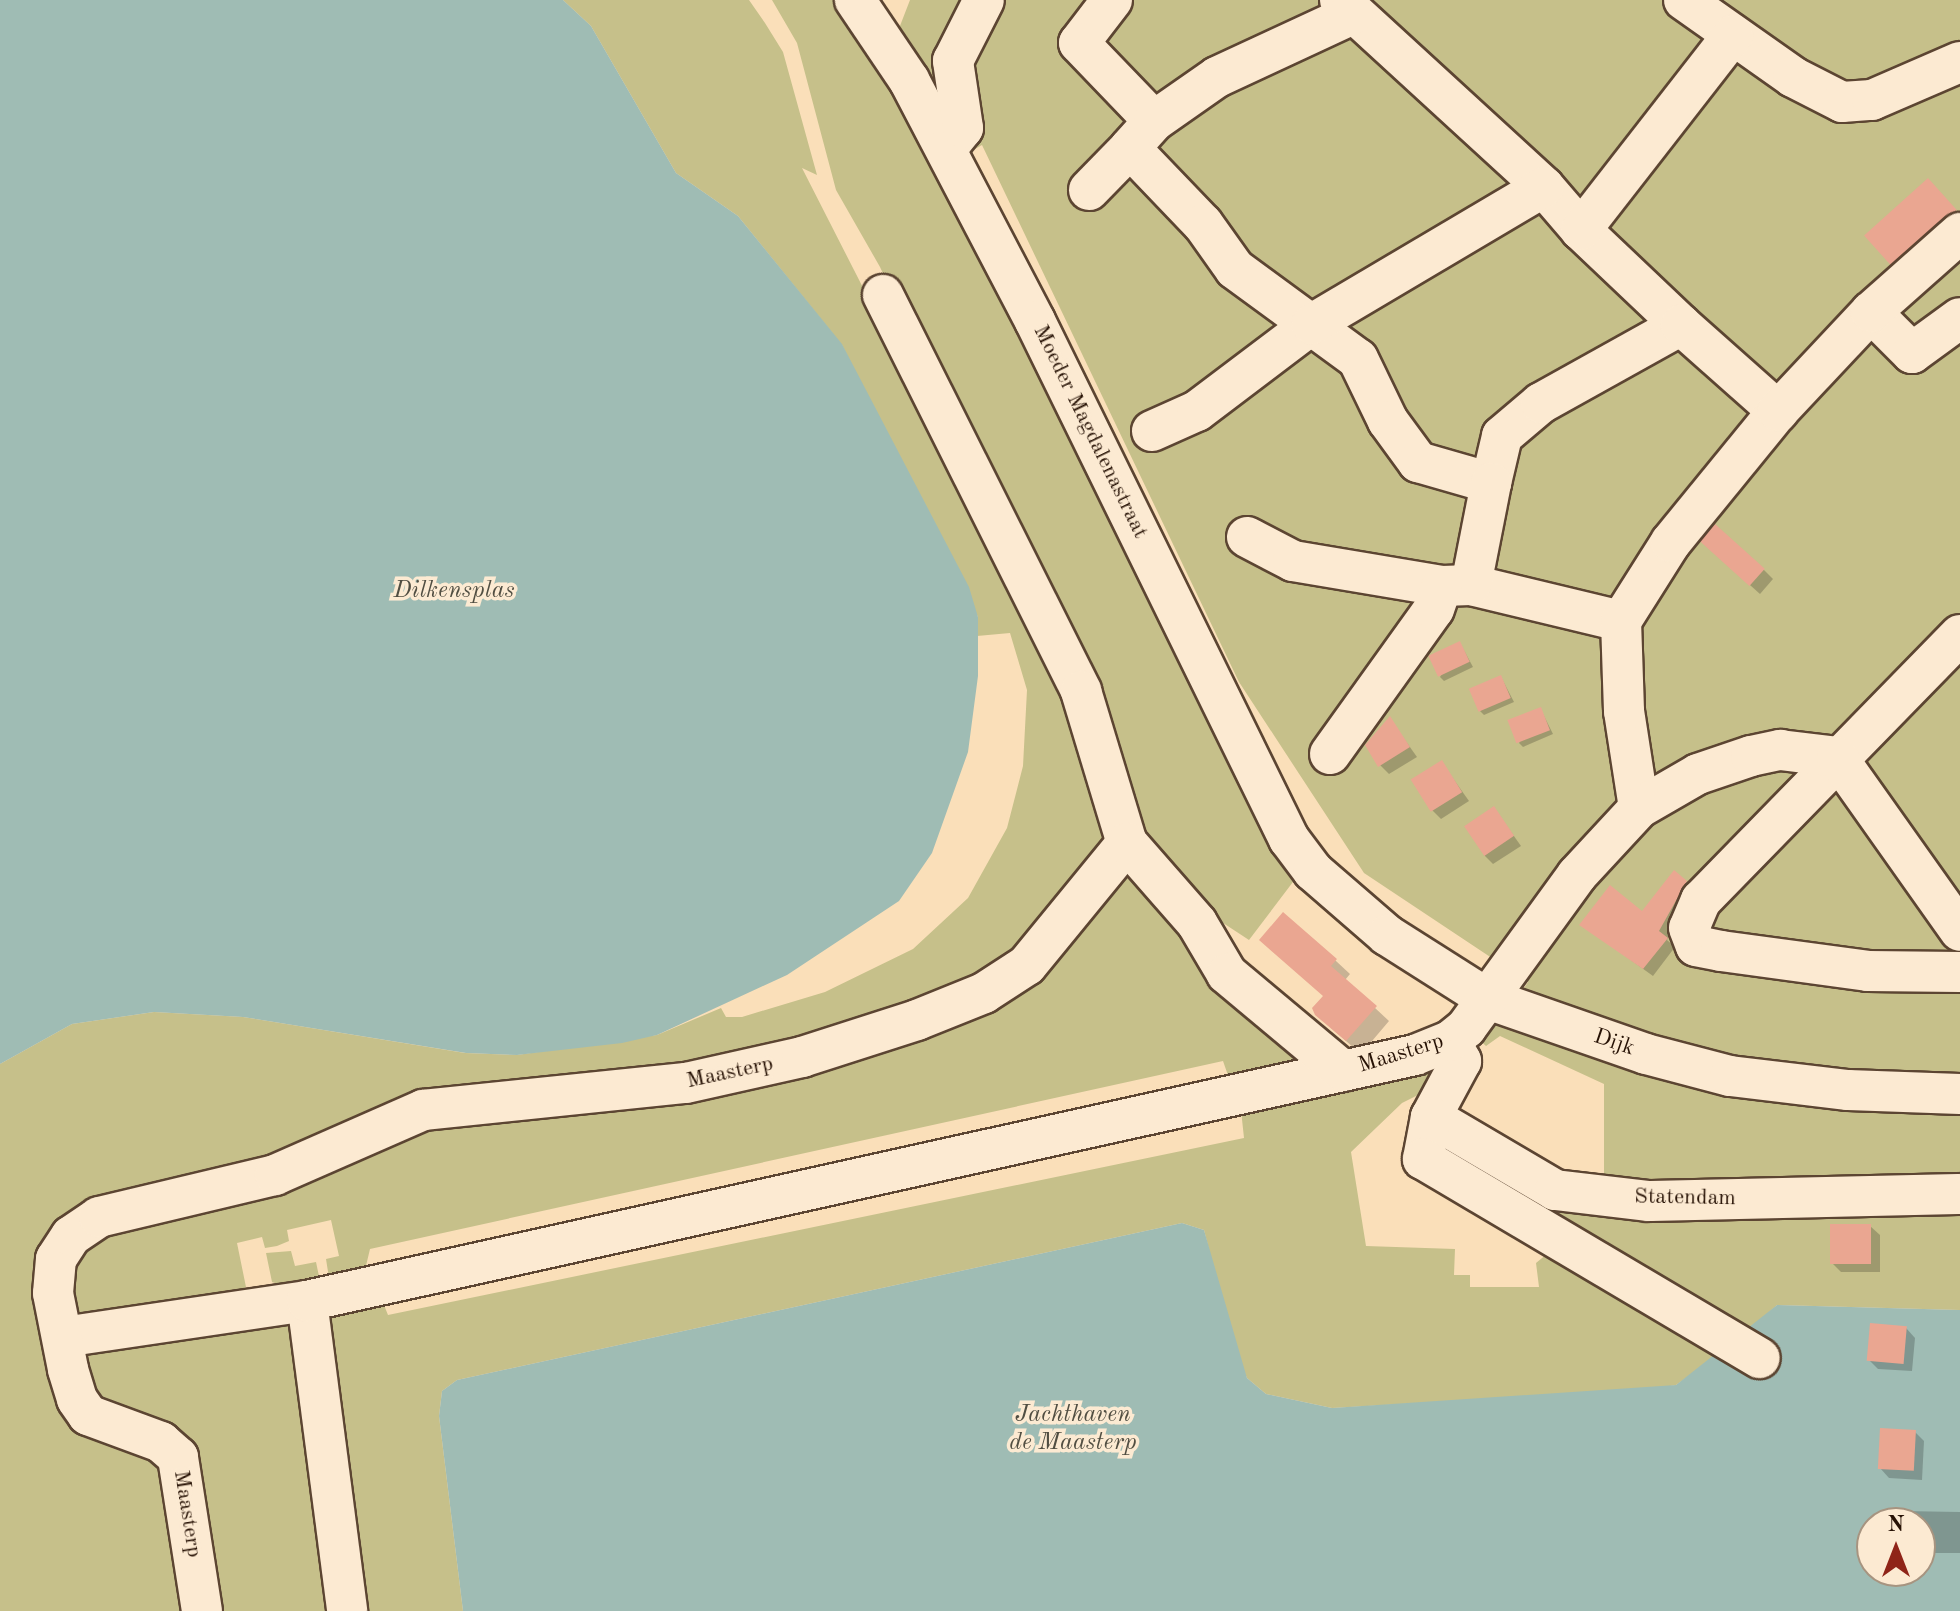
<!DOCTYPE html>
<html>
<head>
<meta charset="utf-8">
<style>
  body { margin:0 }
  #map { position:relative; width:1960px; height:1611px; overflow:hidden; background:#fadfb9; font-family:"Old Standard TT",serif }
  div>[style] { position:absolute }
  .green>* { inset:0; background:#c6c08a }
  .water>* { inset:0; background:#9fbcb4 }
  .shadow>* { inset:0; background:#0003 }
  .building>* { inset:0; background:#eaa691; transform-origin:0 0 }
  .roads { filter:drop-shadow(2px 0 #5c4532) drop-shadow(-2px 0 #5c4532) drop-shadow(0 2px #5c4532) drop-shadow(0 -2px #5c4532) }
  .minor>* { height:40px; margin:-20px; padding:0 20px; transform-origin:20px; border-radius:20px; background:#fcead2 }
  span { translate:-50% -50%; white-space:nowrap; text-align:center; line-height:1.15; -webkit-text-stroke:7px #fcead2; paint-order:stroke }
  .street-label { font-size:22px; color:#271205 }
  .water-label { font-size:24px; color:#514e42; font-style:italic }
  .north { position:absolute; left:1856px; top:1507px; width:80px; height:80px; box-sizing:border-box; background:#fcead2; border:2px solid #a79480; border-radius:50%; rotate:0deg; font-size:22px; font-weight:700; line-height:32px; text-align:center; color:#271205 }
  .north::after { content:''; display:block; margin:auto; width:28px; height:36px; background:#8f2418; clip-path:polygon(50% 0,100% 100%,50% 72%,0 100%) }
</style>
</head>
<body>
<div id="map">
  <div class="green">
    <i style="clip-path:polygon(563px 0,749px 0,765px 23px,783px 52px,817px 175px,802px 168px,1064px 682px,1112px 841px,1037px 948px,811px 1048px,342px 1138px,79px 1218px,59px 1369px,155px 1449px,194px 1611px,0 1611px,0 1064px,72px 1024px,154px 1012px,243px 1017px,465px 1053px,517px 1055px,657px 1035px,721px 1008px,726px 1017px,742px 1017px,825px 992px,913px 949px,968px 898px,1007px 828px,1023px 766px,1027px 690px,1010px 633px,977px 636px,978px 617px,842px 345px,738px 216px,676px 173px,591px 26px)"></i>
    <i style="clip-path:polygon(772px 0,847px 0,1299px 874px,1249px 940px,1214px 917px,1145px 849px,880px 267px,836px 190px,797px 43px)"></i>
    <i style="clip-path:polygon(910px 0,1960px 0,1960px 1076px,1727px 1064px,1520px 994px,1528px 982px,1364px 873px,1239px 682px,982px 145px,968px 153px,898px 31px)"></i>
    <i style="clip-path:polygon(1122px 866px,1311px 1060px,1231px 1084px,1223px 1061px,370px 1249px,365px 1270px,329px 1278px,326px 1259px,339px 1256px,331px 1220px,287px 1230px,289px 1241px,277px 1246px,265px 1248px,262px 1237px,237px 1243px,246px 1287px,235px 1293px,85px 1315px,77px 1312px,59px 1276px,71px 1244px,372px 1136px,928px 1020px)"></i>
    <i style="clip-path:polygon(1503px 1022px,1960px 1111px,1960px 1310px,1777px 1305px,1742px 1336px,1551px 1219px,1562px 1203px,1604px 1194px,1604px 1084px,1500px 1036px,1486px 1046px,1477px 1038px,1487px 1027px)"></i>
    <i style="clip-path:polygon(1432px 1069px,1437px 1075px,1428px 1090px,1402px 1103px,1351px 1152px,1366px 1246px,1455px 1249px,1454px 1275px,1470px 1275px,1470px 1287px,1539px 1287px,1536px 1263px,1553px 1249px,1722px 1352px,1676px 1385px,1647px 1390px,1332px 1408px,1266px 1394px,1247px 1378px,1235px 1351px,1204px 1230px,1182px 1223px,457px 1380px,442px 1391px,439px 1416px,463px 1611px,361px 1611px,325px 1315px,380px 1295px,388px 1315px,1244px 1138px,1241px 1110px)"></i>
    <i style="clip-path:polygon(291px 1251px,295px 1266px,316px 1262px,320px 1281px,288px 1287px,272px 1282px,266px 1253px)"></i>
    <i style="clip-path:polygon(293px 1313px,332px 1611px,210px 1611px,193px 1472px,99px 1409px,79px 1350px)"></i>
  </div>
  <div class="water">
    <i style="clip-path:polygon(0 0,563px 0,591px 26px,676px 173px,738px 216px,842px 344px,969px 587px,978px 617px,978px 676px,968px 752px,932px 853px,899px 901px,787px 975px,657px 1035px,622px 1043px,517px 1055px,466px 1053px,243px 1017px,154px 1012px,72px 1024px,0 1064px)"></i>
    <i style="clip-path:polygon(evenodd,1182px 1223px,1204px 1230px,1247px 1378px,1266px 1394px,1332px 1408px,1676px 1385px,1777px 1305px,1960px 1310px,1960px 1611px,463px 1611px,439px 1416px,442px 1391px,457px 1380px,1182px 1223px,1872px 1523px,1920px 1523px,1920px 1571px,1872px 1571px,1872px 1523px)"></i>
  </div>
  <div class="shadow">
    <i style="clip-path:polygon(1942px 195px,1960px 215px,1905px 278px,1866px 235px)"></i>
    <i style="clip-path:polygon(1712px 551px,1764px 570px,1773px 579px,1760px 594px)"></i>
    <i style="clip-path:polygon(1460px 643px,1473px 667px,1444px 681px,1440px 677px)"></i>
    <i style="clip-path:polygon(1501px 677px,1514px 702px,1484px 715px,1480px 711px)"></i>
    <i style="clip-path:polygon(1541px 710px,1553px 734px,1523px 747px,1519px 743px)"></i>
    <i style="clip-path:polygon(1390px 719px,1417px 757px,1389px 774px,1380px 765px)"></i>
    <i style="clip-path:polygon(1442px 763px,1469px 801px,1441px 819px,1432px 810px)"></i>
    <i style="clip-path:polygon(1494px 808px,1521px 846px,1493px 864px,1484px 855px)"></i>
    <i style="clip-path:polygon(1686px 883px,1694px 891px,1667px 940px,1675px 947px,1653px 976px,1582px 925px,1642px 914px)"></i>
    <i style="clip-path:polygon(1283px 915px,1336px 961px,1350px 974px,1345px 980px,1389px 1021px,1361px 1054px,1331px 1028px,1325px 997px)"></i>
    <i style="clip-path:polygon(1870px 1226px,1880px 1235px,1880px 1272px,1841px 1272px,1832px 1263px)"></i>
    <i style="clip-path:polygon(1906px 1328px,1915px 1338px,1912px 1371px,1878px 1369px,1869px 1360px)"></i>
    <i style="clip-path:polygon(1915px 1432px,1924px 1441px,1922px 1480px,1889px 1478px,1880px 1468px)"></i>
    <i style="clip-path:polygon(1902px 1511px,1960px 1512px,1960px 1553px,1920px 1553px,1920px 1523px,1901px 1523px)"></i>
  </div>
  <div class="building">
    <i style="left:1928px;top:178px;width:43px;height:86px;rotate:48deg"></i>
    <i style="left:1715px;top:524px;width:67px;height:23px;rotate:42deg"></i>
    <i style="left:1460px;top:641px;width:23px;height:35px;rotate:65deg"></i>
    <i style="left:1501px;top:675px;width:25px;height:35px;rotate:67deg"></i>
    <i style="left:1541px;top:707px;width:25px;height:36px;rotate:69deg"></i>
    <i style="clip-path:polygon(1390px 716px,1410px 747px,1378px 767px,1365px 745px)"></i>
    <i style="left:1442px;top:760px;width:38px;height:37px;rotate:58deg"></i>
    <i style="left:1494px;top:806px;width:36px;height:36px;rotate:56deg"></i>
    <i style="clip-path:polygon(1674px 870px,1687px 881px,1659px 931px,1668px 938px,1643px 969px,1579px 925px,1610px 885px,1642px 911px)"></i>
    <i style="clip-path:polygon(1283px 912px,1337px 959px,1331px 966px,1377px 1006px,1346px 1041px,1315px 1015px,1312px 1008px,1323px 996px,1259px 940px)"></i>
    <i style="left:1830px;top:1224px;width:41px;height:40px"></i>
    <i style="left:1870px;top:1323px;width:37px;height:38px;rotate:5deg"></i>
    <i style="left:1880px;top:1428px;width:36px;height:41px;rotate:3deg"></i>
  </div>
  <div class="roads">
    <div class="minor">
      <i style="left:855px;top:0;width:97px;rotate:56deg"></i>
      <i style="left:909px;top:80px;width:272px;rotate:62.4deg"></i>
      <i style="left:1035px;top:321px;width:577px;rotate:63.88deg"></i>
      <i style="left:1289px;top:839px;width:40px;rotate:53deg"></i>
      <i style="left:1313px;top:871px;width:98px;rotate:40.9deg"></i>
      <i style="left:1387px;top:935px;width:120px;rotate:32.4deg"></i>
      <i style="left:1488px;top:999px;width:167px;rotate:19.2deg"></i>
      <i style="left:1646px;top:1054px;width:87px;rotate:14.7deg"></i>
      <i style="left:1730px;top:1076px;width:119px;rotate:6.8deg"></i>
      <i style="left:1848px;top:1090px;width:112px;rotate:2deg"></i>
      <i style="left:1112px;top:0;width:54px;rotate:127.5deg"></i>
      <i style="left:1079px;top:43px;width:108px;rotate:46.1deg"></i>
      <i style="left:1154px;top:121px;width:36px;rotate:132deg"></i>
      <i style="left:1130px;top:148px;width:105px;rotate:46.2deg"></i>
      <i style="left:1203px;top:224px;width:55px;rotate:54.6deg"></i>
      <i style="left:1235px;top:269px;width:152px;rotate:36.2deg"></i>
      <i style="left:1358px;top:359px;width:69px;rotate:64.2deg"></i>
      <i style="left:1388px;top:421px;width:51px;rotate:53.8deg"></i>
      <i style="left:1418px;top:462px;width:76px;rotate:16deg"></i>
      <i style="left:1491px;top:483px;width:48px;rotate:-76.8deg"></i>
      <i style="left:1502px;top:436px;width:51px;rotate:-40.2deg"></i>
      <i style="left:1541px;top:403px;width:160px;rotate:-29.1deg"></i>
      <i style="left:1340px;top:0;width:277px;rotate:42.5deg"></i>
      <i style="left:1544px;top:187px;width:57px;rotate:49.3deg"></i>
      <i style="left:1581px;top:230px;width:138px;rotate:43.5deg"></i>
      <i style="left:1681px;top:325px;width:130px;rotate:41.6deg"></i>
      <i style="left:1684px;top:0;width:133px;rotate:35.2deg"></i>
      <i style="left:1793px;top:77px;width:55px;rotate:27deg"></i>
      <i style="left:1842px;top:102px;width:30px;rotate:-4deg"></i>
      <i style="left:1872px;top:100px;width:96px;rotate:-23.4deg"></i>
      <i style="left:1154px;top:121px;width:77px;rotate:-34.9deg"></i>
      <i style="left:1217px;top:77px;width:150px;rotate:-24.9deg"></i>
      <i style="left:946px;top:149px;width:27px;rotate:-51deg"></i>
      <i style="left:963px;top:128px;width:68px;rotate:-98.5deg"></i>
      <i style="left:953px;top:61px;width:68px;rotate:-63.1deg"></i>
      <i style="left:1089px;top:190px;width:59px;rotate:-45.7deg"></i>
      <i style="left:1581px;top:230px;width:247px;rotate:-52.1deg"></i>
      <i style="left:883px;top:295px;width:443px;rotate:63.4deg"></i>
      <i style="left:1081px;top:691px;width:159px;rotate:73.2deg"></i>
      <i style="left:1871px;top:312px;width:58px;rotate:45deg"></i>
      <i style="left:1912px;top:353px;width:59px;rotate:-36.1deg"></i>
      <i style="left:1152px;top:431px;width:49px;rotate:-24deg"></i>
      <i style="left:1197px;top:411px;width:144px;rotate:-37.1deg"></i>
      <i style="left:1312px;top:324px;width:269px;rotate:-30.6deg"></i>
      <i style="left:1247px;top:537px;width:52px;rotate:27.6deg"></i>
      <i style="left:1293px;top:561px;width:151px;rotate:9.5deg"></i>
      <i style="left:1442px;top:586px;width:29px;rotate:-2deg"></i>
      <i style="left:1471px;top:585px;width:154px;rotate:13.5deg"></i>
      <i style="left:1471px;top:585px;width:104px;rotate:-78.9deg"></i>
      <i style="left:1960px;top:635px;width:371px;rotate:134.3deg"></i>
      <i style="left:1701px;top:900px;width:30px;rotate:113deg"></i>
      <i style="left:1689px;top:928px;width:19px;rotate:69deg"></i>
      <i style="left:1696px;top:946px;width:25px;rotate:11deg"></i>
      <i style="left:1721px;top:951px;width:148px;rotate:7.7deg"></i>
      <i style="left:1868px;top:971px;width:92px;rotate:0.6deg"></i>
      <i style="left:1330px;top:754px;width:178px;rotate:-54.4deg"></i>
      <i style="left:1434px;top:609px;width:24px;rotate:-71deg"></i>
      <i style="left:1639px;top:808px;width:98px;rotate:-98.8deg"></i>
      <i style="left:1624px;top:711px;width:90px;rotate:-91.9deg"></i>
      <i style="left:1621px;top:621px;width:93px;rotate:-57.7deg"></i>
      <i style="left:1671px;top:542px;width:169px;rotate:-50.8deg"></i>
      <i style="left:1778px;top:411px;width:136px;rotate:-46.8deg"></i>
      <i style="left:1871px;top:312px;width:119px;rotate:-41.6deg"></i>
      <i style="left:1450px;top:1041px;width:23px;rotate:61deg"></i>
      <i style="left:1461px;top:1061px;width:64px;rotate:118.2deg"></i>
      <i style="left:1431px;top:1117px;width:144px;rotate:30.5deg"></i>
      <i style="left:1555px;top:1190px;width:95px;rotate:6.7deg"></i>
      <i style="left:1649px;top:1201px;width:311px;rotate:-1.3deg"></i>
      <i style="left:1431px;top:1117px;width:43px;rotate:100.8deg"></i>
      <i style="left:1423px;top:1159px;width:391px;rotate:30.6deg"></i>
      <i style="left:307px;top:1301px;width:313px;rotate:82.6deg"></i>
      <i style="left:63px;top:1337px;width:247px;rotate:-8.4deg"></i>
      <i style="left:307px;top:1301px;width:1135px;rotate:-12.52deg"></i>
      <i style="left:1415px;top:1055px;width:38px;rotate:-22deg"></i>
      <i style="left:1450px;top:1041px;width:21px;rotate:-39deg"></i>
      <i style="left:1466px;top:1028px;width:189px;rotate:-54deg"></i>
      <i style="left:1577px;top:875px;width:91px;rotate:-47.2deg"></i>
      <i style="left:1639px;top:808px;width:68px;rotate:-30deg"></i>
      <i style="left:1698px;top:774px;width:56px;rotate:-18.8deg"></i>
      <i style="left:1751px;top:756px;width:30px;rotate:-12deg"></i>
      <i style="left:1780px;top:750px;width:57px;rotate:7deg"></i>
      <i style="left:1837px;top:757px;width:213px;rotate:54.7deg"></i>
      <i style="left:202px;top:1611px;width:156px;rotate:-98.9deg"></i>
      <i style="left:178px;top:1457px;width:23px;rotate:-139deg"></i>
      <i style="left:161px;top:1442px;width:78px;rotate:-159.7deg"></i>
      <i style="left:88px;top:1415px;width:19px;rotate:-125deg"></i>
      <i style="left:77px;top:1399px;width:31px;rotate:-107deg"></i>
      <i style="left:68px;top:1369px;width:77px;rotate:-101.2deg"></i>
      <i style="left:53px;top:1293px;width:34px;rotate:-85deg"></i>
      <i style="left:56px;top:1259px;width:27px;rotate:-57deg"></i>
      <i style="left:71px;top:1236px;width:34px;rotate:-34deg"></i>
      <i style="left:99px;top:1217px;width:181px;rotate:-13.4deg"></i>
      <i style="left:275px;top:1175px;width:162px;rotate:-23.7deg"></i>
      <i style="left:423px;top:1110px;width:264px;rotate:-5.9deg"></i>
      <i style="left:686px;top:1083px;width:119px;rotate:-12.6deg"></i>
      <i style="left:802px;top:1057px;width:121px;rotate:-17.8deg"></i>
      <i style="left:917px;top:1020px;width:72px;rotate:-21.9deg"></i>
      <i style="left:984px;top:993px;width:51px;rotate:-33.1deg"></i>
      <i style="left:1027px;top:965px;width:158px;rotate:-50.7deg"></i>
      <i style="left:1127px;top:843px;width:106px;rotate:48.8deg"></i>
      <i style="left:1197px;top:923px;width:59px;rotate:59.5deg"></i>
      <i style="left:1227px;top:974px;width:151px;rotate:39.9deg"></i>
    </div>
  </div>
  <div class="street-label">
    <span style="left:1090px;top:432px;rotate:64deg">Moeder Magdalenastraat</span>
    <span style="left:1614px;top:1043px;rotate:19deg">Dijk</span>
    <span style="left:1401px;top:1054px;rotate:-17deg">Maasterp</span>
    <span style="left:730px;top:1073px;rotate:-12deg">Maasterp</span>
    <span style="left:1685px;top:1198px;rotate:1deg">Statendam</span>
    <span style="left:187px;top:1514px;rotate:81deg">Maasterp</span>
  </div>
  <div class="water-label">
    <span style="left:454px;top:592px">Dilkensplas</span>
    <span style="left:1073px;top:1430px">Jachthaven<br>de Maasterp</span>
  </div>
  <div class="north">N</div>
</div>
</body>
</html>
